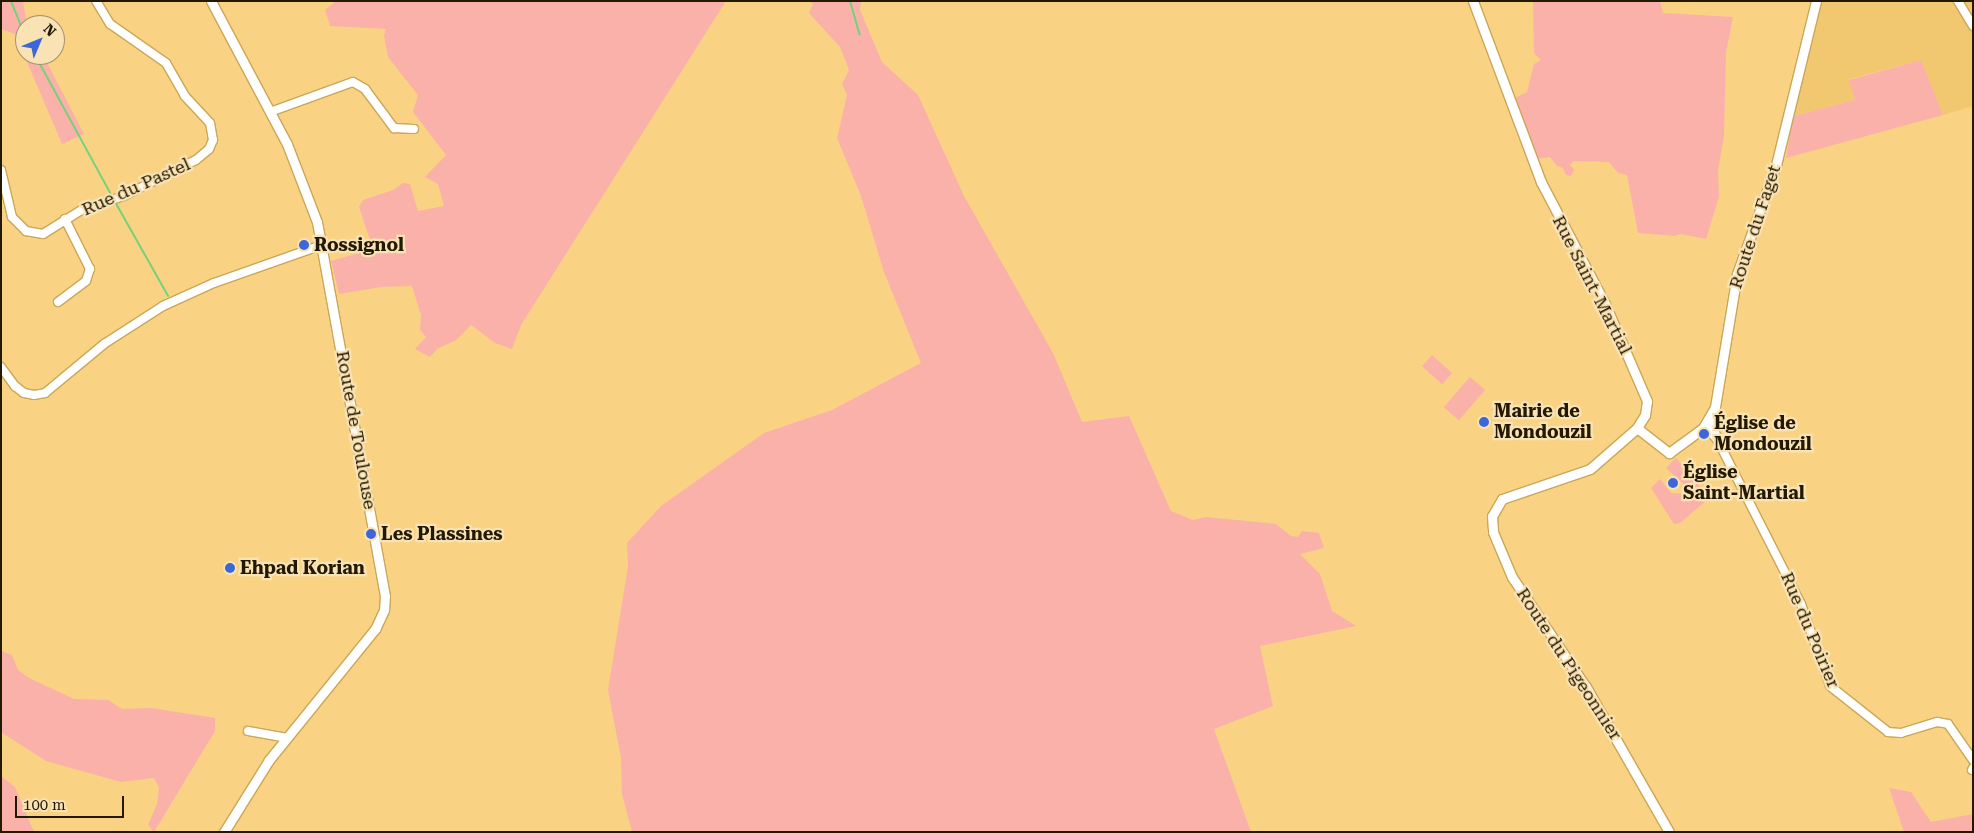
<!DOCTYPE html>
<html>
<head>
<meta charset="utf-8">
<style>
  body { margin:0 }
  #map { position:relative; width:1974px; height:833px; overflow:hidden; background:#f9d383; font-family:"Roboto Serif",serif }
  div>[style] { position:absolute }
  .built>* { inset:0; background:#f1c86f }
  .green>* { inset:0; background:#f9b1aa; transform-origin:0 0 }
  .stream>* { height:2px; margin:-1px; padding:0 1px; transform-origin:1px; border-radius:1px; background:#74d27b }
  .roads { filter:drop-shadow(1px 0 #cba656) drop-shadow(-1px 0 #cba656) drop-shadow(0 1px #cba656) drop-shadow(0 -1px #cba656) }
  .minor>* { height:8px; margin:-4px; padding:0 4px; transform-origin:4px; border-radius:4px; background:#fff }
  .tertiary>* { height:9px; margin:-4.5px; padding:0 4.5px; transform-origin:4.5px; border-radius:4.5px; background:#fff }
  .dots>* { width:14px; height:14px; translate:-50% -50%; box-sizing:border-box; border:2px solid #f9e3b5; border-radius:50% }
  span { translate:-50% -50%; white-space:nowrap; text-align:center; line-height:1.15; -webkit-text-stroke:4.5px #f9e3b5; paint-order:stroke }
  .street-label { font-size:18px; color:#231801 }
  .poi-label { font-size:18px; color:#231801; font-weight:700 }
  .left { translate:0 -50%; text-align:left }
  .frame { position:absolute; inset:0; border:2px solid #231801; pointer-events:none }
  .north { position:absolute; left:15px; top:15px; width:50px; height:50px; box-sizing:border-box; background:#f9e3b5; border:1px solid #a3926d; border-radius:50%; rotate:45deg; font-size:14px; font-weight:700; line-height:20px; text-align:center; color:#231801 }
  .north::after { content:''; display:block; margin:auto; width:18px; height:22px; background:#3d67d8; clip-path:polygon(50% 0,100% 100%,50% 72%,0 100%) }
  .scale { position:absolute; left:15px; top:796px; width:109px; height:22px; box-sizing:border-box; border:2px solid #231801; border-top:0; padding-left:6px; font-size:15px; line-height:18px; white-space:nowrap; color:#231801; -webkit-text-stroke:4px #f9e3b5; paint-order:stroke }
</style>
</head>
<body>
<div id="map">
  <div class="built">
    <i style="clip-path:polygon(1821px 1px,1973px 1px,1973px 106px,1943px 115px,1921px 60px,1849px 79px,1855px 100px,1793px 116px)"></i>
  </div>
  <div class="green">
    <i style="clip-path:polygon(1px 1px,23px 1px,27px 25px,25px 55px,43px 55px,84px 134px,62px 144px,15px 34px,1px 29px)"></i>
    <i style="clip-path:polygon(336px 1px,726px 1px,521px 325px,512px 349px,495px 343px,471px 325px,456px 340px,437px 349px,430px 357px,415px 349px,426px 337px,420px 330px,421px 315px,412px 286px,381px 287px,339px 294px,331px 261px,373px 249px,359px 207px,363px 200px,393px 190px,403px 183px,410px 184px,418px 211px,444px 206px,438px 184px,425px 177px,446px 155px,413px 112px,418px 95px,388px 57px,384px 36px,386px 29px,330px 26px,325px 10px)"></i>
    <i style="clip-path:polygon(810px 1px,861px 1px,860px 10px,882px 62px,918px 95px,964px 196px,1053px 353px,1082px 422px,1129px 416px,1171px 511px,1193px 520px,1206px 517px,1276px 524px,1291px 536px,1298px 537px,1302px 531px,1319px 533px,1324px 548px,1300px 554px,1320px 574px,1332px 611px,1356px 626px,1260px 646px,1273px 706px,1214px 729px,1251px 832px,632px 832px,622px 794px,621px 758px,608px 690px,628px 566px,627px 543px,661px 506px,764px 433px,832px 410px,921px 363px,884px 272px,861px 196px,837px 138px,847px 95px,842px 84px,849px 70px,840px 47px,809px 13px,813px 4px)"></i>
    <i style="clip-path:polygon(1533px 1px,1660px 1px,1663px 13px,1733px 17px,1726px 53px,1724px 136px,1718px 171px,1719px 197px,1706px 239px,1680px 234px,1675px 236px,1638px 233px,1627px 175px,1618px 173px,1609px 162px,1574px 161px,1570px 165px,1574px 170px,1571px 176px,1566px 175px,1563px 168px,1557px 166px,1550px 157px,1536px 159px,1513px 99px,1527px 92px,1534px 64px,1541px 60px,1534px 53px)"></i>
    <i style="clip-path:polygon(1921px 60px,1943px 115px,1786px 158px,1793px 116px,1855px 100px,1849px 80px)"></i>
    <i style="left:1432px;top:355px;width:27px;height:15px;rotate:42deg"></i>
    <i style="left:1470px;top:377px;width:20px;height:40px;rotate:41deg"></i>
    <i style="clip-path:polygon(1676px 458px,1707px 495px,1706px 501px,1680px 523px,1674px 524px,1651px 488px,1660px 479px,1671px 493px,1687px 494px,1686px 486px,1666px 468px)"></i>
    <i style="clip-path:polygon(1px 651px,12px 655px,18px 670px,29px 678px,74px 699px,108px 700px,122px 709px,151px 708px,215px 718px,215px 731px,154px 832px,148px 825px,157px 804px,159px 788px,154px 778px,121px 782px,46px 761px,1px 732px)"></i>
    <i style="clip-path:polygon(1px 776px,15px 787px,34px 832px,1px 832px)"></i>
    <i style="clip-path:polygon(1889px 788px,1911px 792px,1931px 822px,1973px 814px,1973px 832px,1904px 832px)"></i>
  </div>
  <div class="stream">
    <i style="left:11px;top:1px;width:38px;rotate:68deg"></i>
    <i style="left:850px;top:1px;width:35px;rotate:74deg"></i>
    <i style="left:35px;top:55px;width:161px;rotate:61.4deg"></i>
    <i style="left:114px;top:200px;width:110px;rotate:60.6deg"></i>
  </div>
  <div class="roads">
    <div class="minor">
      <i style="left:1958px;top:1px;width:29px;rotate:59deg"></i>
      <i style="left:270px;top:112px;width:88px;rotate:-19.9deg"></i>
      <i style="left:353px;top:82px;width:14px;rotate:30deg"></i>
      <i style="left:365px;top:89px;width:49px;rotate:53.4deg"></i>
      <i style="left:394px;top:128px;width:20px;rotate:3deg"></i>
      <i style="left:1px;top:170px;width:48px;rotate:76.8deg"></i>
      <i style="left:12px;top:217px;width:20px;rotate:45deg"></i>
      <i style="left:26px;top:231px;width:17px;rotate:10deg"></i>
      <i style="left:43px;top:234px;width:47px;rotate:-32deg"></i>
      <i style="left:83px;top:209px;width:43px;rotate:-17.6deg"></i>
      <i style="left:124px;top:196px;width:80px;rotate:-26.6deg"></i>
      <i style="left:196px;top:160px;width:17px;rotate:-40deg"></i>
      <i style="left:209px;top:149px;width:10px;rotate:-66deg"></i>
      <i style="left:213px;top:140px;width:17px;rotate:-100deg"></i>
      <i style="left:210px;top:123px;width:37px;rotate:-133deg"></i>
      <i style="left:185px;top:96px;width:38px;rotate:-120deg"></i>
      <i style="left:166px;top:63px;width:68px;rotate:-145.1deg"></i>
      <i style="left:110px;top:24px;width:27px;rotate:-121deg"></i>
      <i style="left:58px;top:302px;width:35px;rotate:-37deg"></i>
      <i style="left:86px;top:281px;width:13px;rotate:-72deg"></i>
      <i style="left:90px;top:269px;width:56px;rotate:-116.6deg"></i>
      <i style="left:1px;top:367px;width:24px;rotate:54deg"></i>
      <i style="left:15px;top:386px;width:11px;rotate:38deg"></i>
      <i style="left:24px;top:393px;width:10px;rotate:11deg"></i>
      <i style="left:34px;top:395px;width:11px;rotate:-10deg"></i>
      <i style="left:45px;top:393px;width:77px;rotate:-39.7deg"></i>
      <i style="left:104px;top:344px;width:70px;rotate:-32.8deg"></i>
      <i style="left:163px;top:306px;width:56px;rotate:-24.3deg"></i>
      <i style="left:214px;top:283px;width:114px;rotate:-19.4deg"></i>
      <i style="left:1709px;top:419px;width:22px;rotate:66deg"></i>
      <i style="left:1705px;top:425px;width:21px;rotate:51deg"></i>
      <i style="left:1718px;top:441px;width:183px;rotate:63deg"></i>
      <i style="left:1801px;top:604px;width:87px;rotate:70.5deg"></i>
      <i style="left:1830px;top:686px;width:74px;rotate:38.4deg"></i>
      <i style="left:1888px;top:732px;width:13px;rotate:4deg"></i>
      <i style="left:1901px;top:733px;width:38px;rotate:-17deg"></i>
      <i style="left:1937px;top:722px;width:11px;rotate:10deg"></i>
      <i style="left:1948px;top:724px;width:44px;rotate:55.2deg"></i>
      <i style="left:248px;top:731px;width:39px;rotate:10deg"></i>
      <i style="left:1972px;top:770px;width:2px;rotate:-63deg"></i>
    </div>
    <div class="tertiary">
      <i style="left:211px;top:1px;width:162px;rotate:62deg"></i>
      <i style="left:287px;top:144px;width:84px;rotate:69deg"></i>
      <i style="left:317px;top:222px;width:380px;rotate:79.7deg"></i>
      <i style="left:385px;top:596px;width:14px;rotate:94deg"></i>
      <i style="left:384px;top:610px;width:21px;rotate:115deg"></i>
      <i style="left:375px;top:629px;width:169px;rotate:129deg"></i>
      <i style="left:269px;top:760px;width:85px;rotate:122deg"></i>
      <i style="left:1473px;top:1px;width:193px;rotate:69.4deg"></i>
      <i style="left:1541px;top:182px;width:138px;rotate:62.3deg"></i>
      <i style="left:1605px;top:304px;width:106px;rotate:66.6deg"></i>
      <i style="left:1647px;top:401px;width:14px;rotate:98deg"></i>
      <i style="left:1645px;top:415px;width:15px;rotate:122deg"></i>
      <i style="left:1637px;top:428px;width:62px;rotate:138.9deg"></i>
      <i style="left:1590px;top:469px;width:93px;rotate:161.2deg"></i>
      <i style="left:1502px;top:499px;width:20px;rotate:120deg"></i>
      <i style="left:1492px;top:516px;width:16px;rotate:86deg"></i>
      <i style="left:1493px;top:532px;width:49px;rotate:67.1deg"></i>
      <i style="left:1512px;top:577px;width:133px;rotate:56.1deg"></i>
      <i style="left:1586px;top:687px;width:167px;rotate:60.2deg"></i>
      <i style="left:1637px;top:428px;width:41px;rotate:38deg"></i>
      <i style="left:1669px;top:453px;width:42px;rotate:-36.3deg"></i>
      <i style="left:1703px;top:428px;width:24px;rotate:-60deg"></i>
      <i style="left:1715px;top:407px;width:135px;rotate:-80.6deg"></i>
      <i style="left:1737px;top:274px;width:116px;rotate:-70.3deg"></i>
      <i style="left:1776px;top:165px;width:169px;rotate:-76.3deg"></i>
    </div>
  </div>
  <div class="dots">
    <i style="left:304px;top:245px;background:#3d67d8"></i>
    <i style="left:1484px;top:422px;background:#3d67d8"></i>
    <i style="left:1704px;top:434px;background:#3d67d8"></i>
    <i style="left:1673px;top:483px;background:#3d67d8"></i>
    <i style="left:371px;top:534px;background:#3d67d8"></i>
    <i style="left:230px;top:568px;background:#3d67d8"></i>
  </div>
  <div class="street-label">
    <span style="left:136px;top:187px;rotate:-24deg">Rue du Pastel</span>
    <span style="left:1755px;top:227px;rotate:-72deg">Route du Faget</span>
    <span style="left:1592px;top:285px;rotate:63deg">Rue Saint-Martial</span>
    <span style="left:356px;top:430px;rotate:80deg">Route de Toulouse</span>
    <span style="left:1810px;top:630px;rotate:67deg">Rue du Poirier</span>
    <span style="left:1569px;top:664px;rotate:57deg">Route du Pigeonnier</span>
  </div>
  <div class="poi-label">
    <span class="left" style="left:314px;top:245px">Rossignol</span>
    <span class="left" style="left:1494px;top:422px">Mairie de<br>Mondouzil</span>
    <span class="left" style="left:1714px;top:434px">Église de<br>Mondouzil</span>
    <span class="left" style="left:1683px;top:483px">Église<br>Saint-Martial</span>
    <span class="left" style="left:381px;top:534px">Les Plassines</span>
    <span class="left" style="left:240px;top:568px">Ehpad Korian</span>
  </div>
  <div class="frame"></div>
  <div class="north">N</div>
  <div class="scale">100 m</div>
</div>
</body>
</html>
